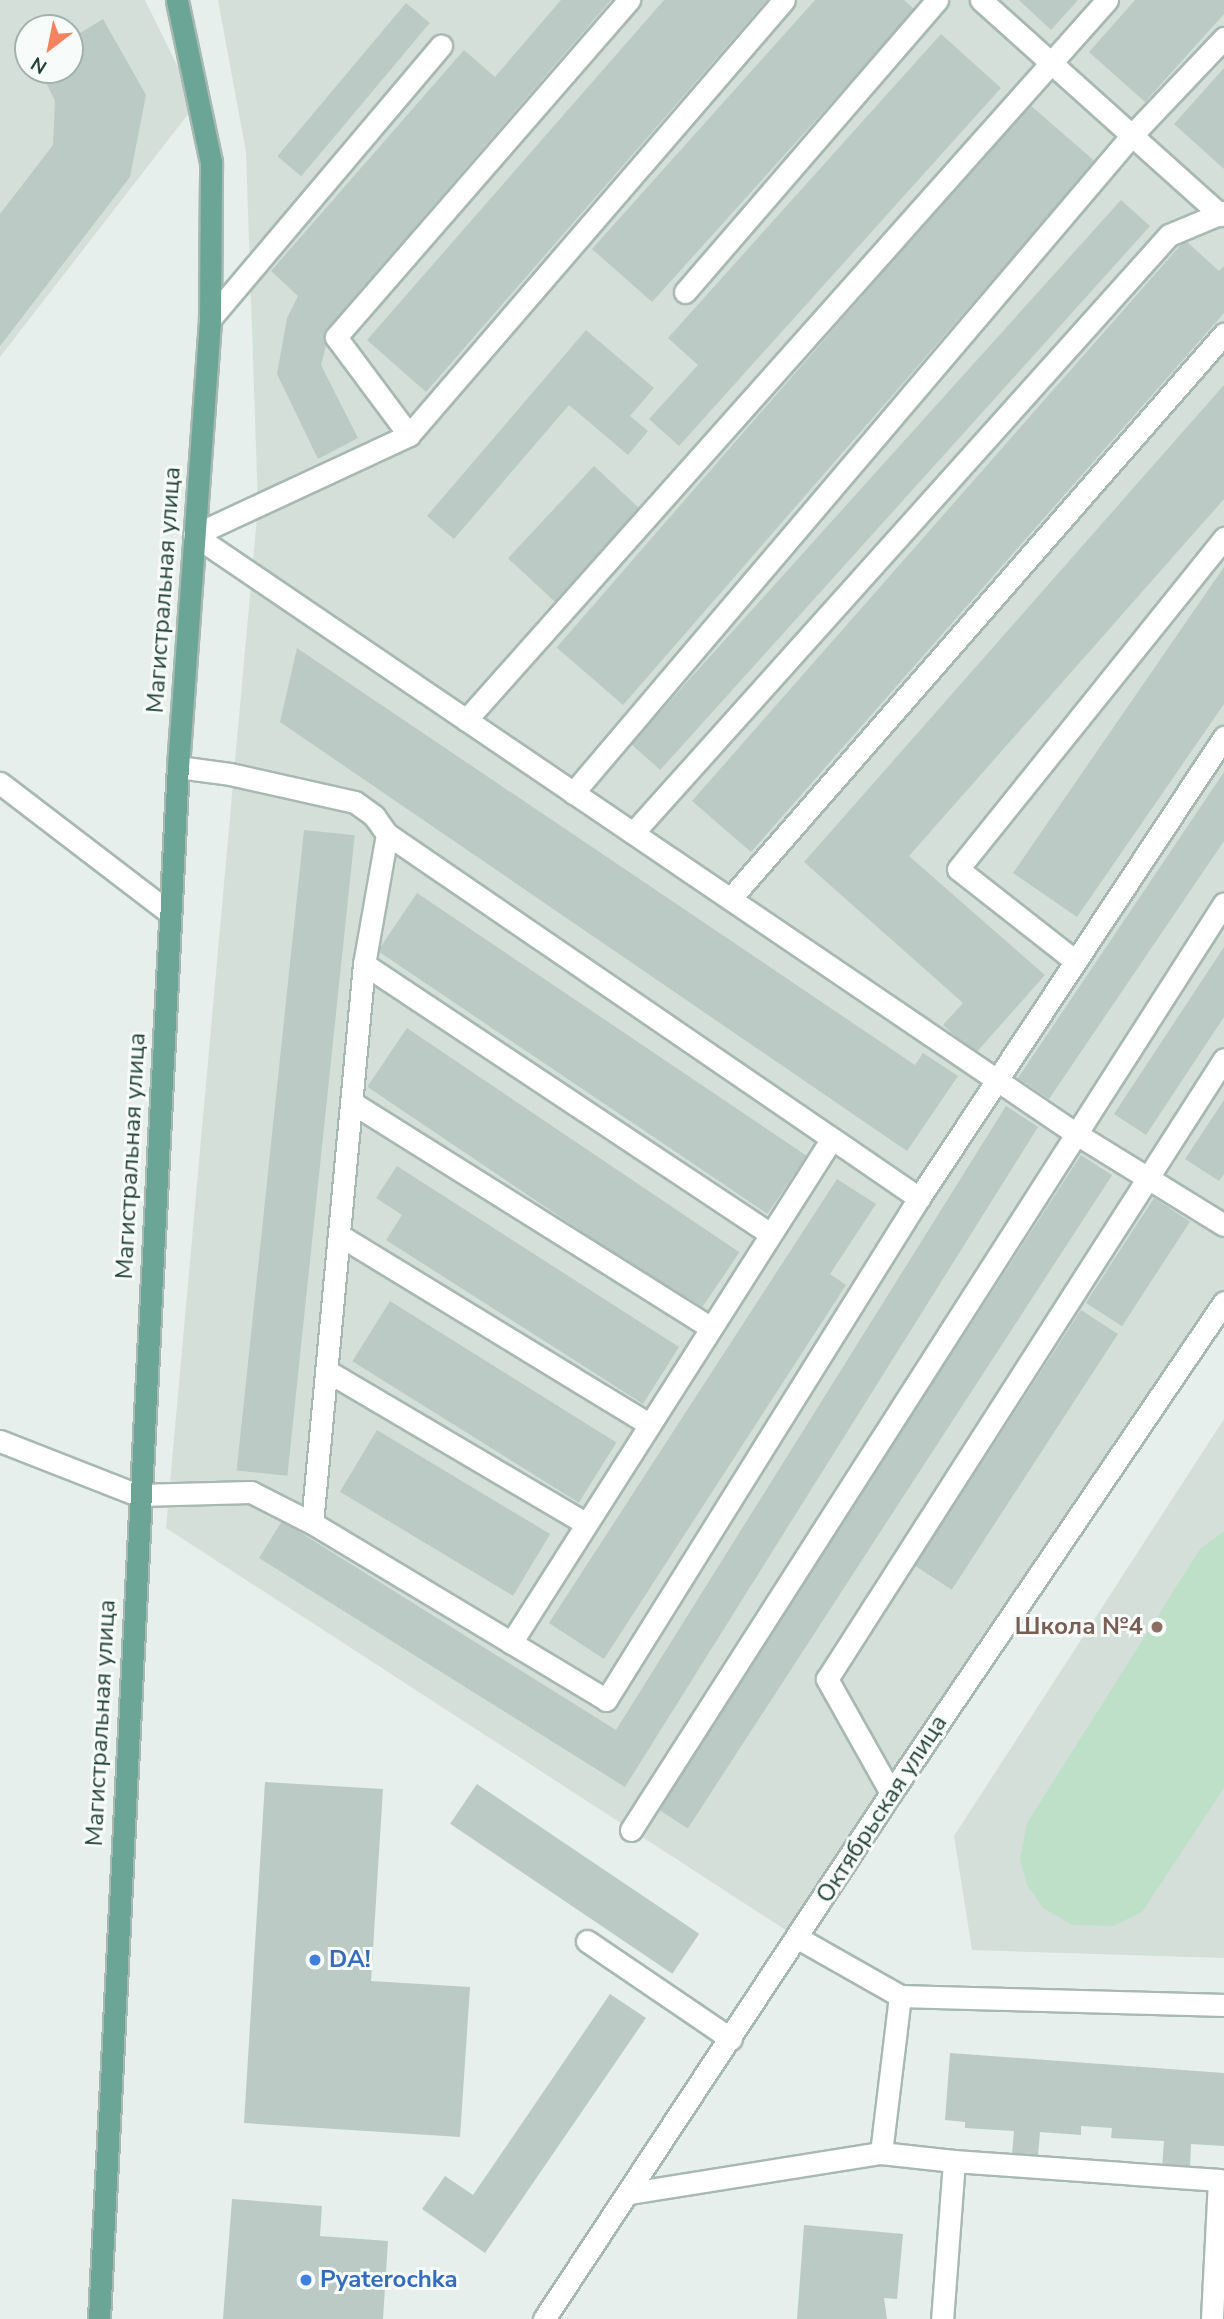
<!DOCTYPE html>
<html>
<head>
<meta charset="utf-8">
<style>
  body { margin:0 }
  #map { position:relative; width:1224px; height:2319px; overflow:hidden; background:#e6efeb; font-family:"Nunito Sans",sans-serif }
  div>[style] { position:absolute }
  .built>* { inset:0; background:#d4dfda }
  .green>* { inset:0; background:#bfe0c8 }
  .building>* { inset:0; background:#bbcac4; transform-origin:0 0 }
  .roads { filter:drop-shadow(2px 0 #a8b8b2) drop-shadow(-2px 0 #a8b8b2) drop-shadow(0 2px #a8b8b2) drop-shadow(0 -2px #a8b8b2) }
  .minor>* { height:21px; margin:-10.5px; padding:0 10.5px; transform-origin:10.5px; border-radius:10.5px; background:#fff }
  .major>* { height:21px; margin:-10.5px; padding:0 10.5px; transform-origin:10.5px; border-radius:10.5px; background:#6aa596 }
  .dots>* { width:19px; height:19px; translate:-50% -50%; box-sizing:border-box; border:4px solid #f7fbf9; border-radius:50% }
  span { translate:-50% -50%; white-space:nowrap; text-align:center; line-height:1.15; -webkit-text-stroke:6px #f7fbf9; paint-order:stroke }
  .street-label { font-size:24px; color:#24423a }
  .education-label { font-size:24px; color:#785e54; font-weight:700 }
  .right { translate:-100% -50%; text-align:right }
  .shop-label { font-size:24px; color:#366cbe; font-weight:700 }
  .left { translate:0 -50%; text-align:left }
  .north { position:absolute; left:14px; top:14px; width:70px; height:70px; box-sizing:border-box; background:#f7fbf9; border:2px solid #a3b1ad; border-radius:50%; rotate:212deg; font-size:19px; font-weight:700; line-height:28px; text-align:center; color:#24423a }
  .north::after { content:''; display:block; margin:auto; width:24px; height:32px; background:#f4845f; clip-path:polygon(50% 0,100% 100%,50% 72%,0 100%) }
</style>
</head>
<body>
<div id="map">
  <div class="built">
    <i style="clip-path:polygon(evenodd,0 0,145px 0,196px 104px,0 357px,0 0,28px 28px,70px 28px,70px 70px,28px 70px,28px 28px)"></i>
    <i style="clip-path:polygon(218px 0,1224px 0,1224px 1301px,798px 1938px,166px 1528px,258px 506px,246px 152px)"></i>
    <i style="clip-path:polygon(1224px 1419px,1224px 1958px,972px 1950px,954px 1836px)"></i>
  </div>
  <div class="green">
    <i style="clip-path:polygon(1224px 1531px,1224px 1788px,1142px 1912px,1113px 1926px,1072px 1925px,1043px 1908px,1027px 1885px,1020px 1859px,1027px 1823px,1200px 1549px)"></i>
  </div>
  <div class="building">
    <i style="clip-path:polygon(561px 0,611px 0,332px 323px,321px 365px,358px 438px,318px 459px,277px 374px,287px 318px,298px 296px,271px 271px,464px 50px,495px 77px)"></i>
    <i style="clip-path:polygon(664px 0,767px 0,426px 392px,367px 340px)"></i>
    <i style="clip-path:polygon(815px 0,904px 0,915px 10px,652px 302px,592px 249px)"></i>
    <i style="clip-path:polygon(1019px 0,1078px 0,1051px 30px)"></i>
    <i style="clip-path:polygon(1135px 0,1224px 0,1224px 14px,1145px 102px,1089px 52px)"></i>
    <i style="left:406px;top:3px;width:31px;height:200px;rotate:40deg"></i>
    <i style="clip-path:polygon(103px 19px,146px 95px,130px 177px,0 346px,0 214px,53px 145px,55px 101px,40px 70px,70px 70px,70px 39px)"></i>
    <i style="clip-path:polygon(941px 34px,1001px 88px,679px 446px,649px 419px,698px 365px,668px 338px)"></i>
    <i style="clip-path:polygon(1224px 68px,1224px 169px,1174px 124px)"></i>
    <i style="left:1029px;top:104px;width:88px;height:720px;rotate:41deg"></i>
    <i style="left:1121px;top:200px;width:39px;height:732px;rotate:42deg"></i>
    <i style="clip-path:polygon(1185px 240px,1219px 271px,1224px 266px,1224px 313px,751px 852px,692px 801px)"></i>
    <i style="clip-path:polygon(586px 330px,654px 388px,630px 416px,648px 431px,628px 455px,569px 405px,454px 539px,427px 516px)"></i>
    <i style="clip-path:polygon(1224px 385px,1224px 499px,909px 856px,1045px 975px,975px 1054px,943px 1025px,963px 1003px,804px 862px)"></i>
    <i style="left:594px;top:466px;width:65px;height:126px;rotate:43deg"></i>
    <i style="clip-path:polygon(1224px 567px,1224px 704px,1077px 917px,1013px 873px)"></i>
    <i style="clip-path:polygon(297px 648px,915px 1065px,923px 1053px,958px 1076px,907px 1151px,280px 722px)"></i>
    <i style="clip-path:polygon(1224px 772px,1224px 841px,1049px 1099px,1018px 1078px)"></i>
    <i style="left:304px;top:830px;width:51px;height:644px;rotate:6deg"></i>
    <i style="left:417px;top:893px;width:470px;height:70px;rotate:34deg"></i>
    <i style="clip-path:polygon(1224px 947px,1224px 1017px,1146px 1135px,1114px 1114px)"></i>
    <i style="left:407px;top:1028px;width:401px;height:71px;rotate:34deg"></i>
    <i style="clip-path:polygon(1224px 1100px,1224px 1174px,1219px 1181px,1185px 1159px)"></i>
    <i style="clip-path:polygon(1006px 1106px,1038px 1127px,625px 1787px,259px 1558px,282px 1521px,616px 1730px)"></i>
    <i style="left:1081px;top:1155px;width:37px;height:779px;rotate:33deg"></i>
    <i style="clip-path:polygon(397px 1166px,679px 1347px,643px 1404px,386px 1240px,402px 1215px,376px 1198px)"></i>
    <i style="clip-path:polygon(837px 1179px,876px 1204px,830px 1274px,846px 1285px,604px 1659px,549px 1623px)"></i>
    <i style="left:1154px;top:1198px;width:43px;height:125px;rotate:33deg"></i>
    <i style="left:390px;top:1301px;width:267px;height:71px;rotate:32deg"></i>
    <i style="left:1081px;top:1310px;width:44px;height:305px;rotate:33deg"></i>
    <i style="left:377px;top:1430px;width:202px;height:72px;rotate:31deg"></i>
    <i style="clip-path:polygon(265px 1782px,383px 1789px,371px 1981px,470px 1987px,460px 2137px,244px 2123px)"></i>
    <i style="left:477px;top:1784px;width:268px;height:48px;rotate:34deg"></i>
    <i style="clip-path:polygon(610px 1994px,646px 2018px,485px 2253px,422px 2209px,445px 2176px,473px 2195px)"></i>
    <i style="clip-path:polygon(950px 2053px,1224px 2073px,1224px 2146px,1191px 2144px,1190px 2169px,1162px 2167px,1164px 2141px,1111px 2138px,1112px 2128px,1081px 2126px,1081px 2135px,1040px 2132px,1038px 2156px,1012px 2154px,1014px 2131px,965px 2128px,965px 2122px,945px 2120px)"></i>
    <i style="clip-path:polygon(232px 2199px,322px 2206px,320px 2236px,388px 2241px,383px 2319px,223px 2319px)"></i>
    <i style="clip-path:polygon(804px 2225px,903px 2234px,897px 2299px,884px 2298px,887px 2319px,797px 2319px)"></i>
  </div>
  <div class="roads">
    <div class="minor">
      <i style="left:981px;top:0;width:322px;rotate:41.9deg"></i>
      <i style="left:685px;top:292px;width:386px;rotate:-49.2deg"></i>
      <i style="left:210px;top:319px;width:358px;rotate:-49.8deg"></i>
      <i style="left:409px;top:435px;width:122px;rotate:-126.7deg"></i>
      <i style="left:336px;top:337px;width:447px;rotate:-49deg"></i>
      <i style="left:194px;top:535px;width:1065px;rotate:34.17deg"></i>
      <i style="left:1075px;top:1133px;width:175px;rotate:31.7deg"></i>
      <i style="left:194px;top:535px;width:237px;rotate:-24.9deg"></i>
      <i style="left:409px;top:435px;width:574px;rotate:-49.24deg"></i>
      <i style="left:466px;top:720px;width:964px;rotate:-48.32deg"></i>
      <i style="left:178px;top:767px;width:52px;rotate:7.7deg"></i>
      <i style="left:230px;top:774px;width:128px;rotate:12.6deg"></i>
      <i style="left:355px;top:802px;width:24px;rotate:36deg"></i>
      <i style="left:374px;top:816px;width:22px;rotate:54deg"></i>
      <i style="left:387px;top:834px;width:132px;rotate:100deg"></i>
      <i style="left:364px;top:964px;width:561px;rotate:95.31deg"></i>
      <i style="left:0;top:783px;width:214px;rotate:37.4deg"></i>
      <i style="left:573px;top:793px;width:863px;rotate:-49.65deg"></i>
      <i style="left:1132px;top:135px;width:134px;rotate:-46.5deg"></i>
      <i style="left:633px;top:833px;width:803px;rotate:-48.13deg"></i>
      <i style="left:1169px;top:235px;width:60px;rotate:-22.7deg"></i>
      <i style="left:387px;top:834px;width:645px;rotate:34.38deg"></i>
      <i style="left:730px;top:899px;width:751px;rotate:-48.84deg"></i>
      <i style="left:1074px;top:960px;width:147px;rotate:-141.9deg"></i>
      <i style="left:958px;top:869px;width:425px;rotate:-51.2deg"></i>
      <i style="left:364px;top:964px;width:488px;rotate:33.6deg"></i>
      <i style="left:351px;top:1102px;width:424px;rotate:32.1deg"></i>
      <i style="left:339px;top:1235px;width:361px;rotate:31.4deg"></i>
      <i style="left:327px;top:1371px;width:299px;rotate:30.5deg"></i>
      <i style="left:0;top:1441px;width:148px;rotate:21.4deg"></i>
      <i style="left:138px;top:1495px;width:113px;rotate:-1.5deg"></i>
      <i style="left:251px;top:1492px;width:68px;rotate:26.9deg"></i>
      <i style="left:312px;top:1523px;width:343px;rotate:31deg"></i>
      <i style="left:606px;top:1700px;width:592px;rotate:-58.06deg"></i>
      <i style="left:919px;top:1198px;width:553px;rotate:-56.51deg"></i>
      <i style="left:511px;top:1643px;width:596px;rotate:-57.54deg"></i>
      <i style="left:891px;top:1793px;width:131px;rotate:-119.3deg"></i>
      <i style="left:827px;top:1679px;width:736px;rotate:-57.37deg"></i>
      <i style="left:631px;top:1830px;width:1100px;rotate:-57.39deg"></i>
      <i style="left:798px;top:1938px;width:117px;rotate:29.6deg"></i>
      <i style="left:900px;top:1996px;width:324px;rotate:1.6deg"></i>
      <i style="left:587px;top:1941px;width:174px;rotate:34.2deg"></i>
      <i style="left:881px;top:2153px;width:158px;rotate:-83.1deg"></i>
      <i style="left:954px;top:2161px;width:266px;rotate:4.1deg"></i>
      <i style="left:1219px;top:2180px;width:139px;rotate:92.9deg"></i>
      <i style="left:630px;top:2193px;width:254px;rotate:-9.1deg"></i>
      <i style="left:881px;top:2153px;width:73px;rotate:6.3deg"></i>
      <i style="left:954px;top:2161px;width:158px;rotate:94.3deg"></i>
      <i style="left:544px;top:2319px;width:630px;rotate:-56.59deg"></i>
      <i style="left:891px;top:1793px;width:593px;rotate:-55.85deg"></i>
    </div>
    <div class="major">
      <i style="left:99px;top:2319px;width:1554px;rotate:-87.09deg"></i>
      <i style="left:178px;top:767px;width:449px;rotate:-85.9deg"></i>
      <i style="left:210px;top:319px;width:157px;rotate:-89.6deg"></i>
      <i style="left:211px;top:162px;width:166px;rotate:-101.9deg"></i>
    </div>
  </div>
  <div class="dots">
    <i style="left:1157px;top:1627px;background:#8d6e63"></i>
    <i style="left:315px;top:1960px;background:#3f7fe0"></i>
    <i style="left:306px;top:2280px;background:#3f7fe0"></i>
  </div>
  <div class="street-label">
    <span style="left:164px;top:590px;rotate:-86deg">Магистральная улица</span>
    <span style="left:131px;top:1156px;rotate:-87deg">Магистральная улица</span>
    <span style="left:101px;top:1723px;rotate:-87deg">Магистральная улица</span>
    <span style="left:882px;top:1809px;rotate:-57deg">Октябрьская улица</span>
  </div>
  <div class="education-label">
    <span class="right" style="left:1143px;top:1627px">Школа №4</span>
  </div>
  <div class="shop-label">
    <span class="left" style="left:329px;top:1960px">DA!</span>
    <span class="left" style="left:320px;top:2280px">Pyaterochka</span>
  </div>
  <div class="north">N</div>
</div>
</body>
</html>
